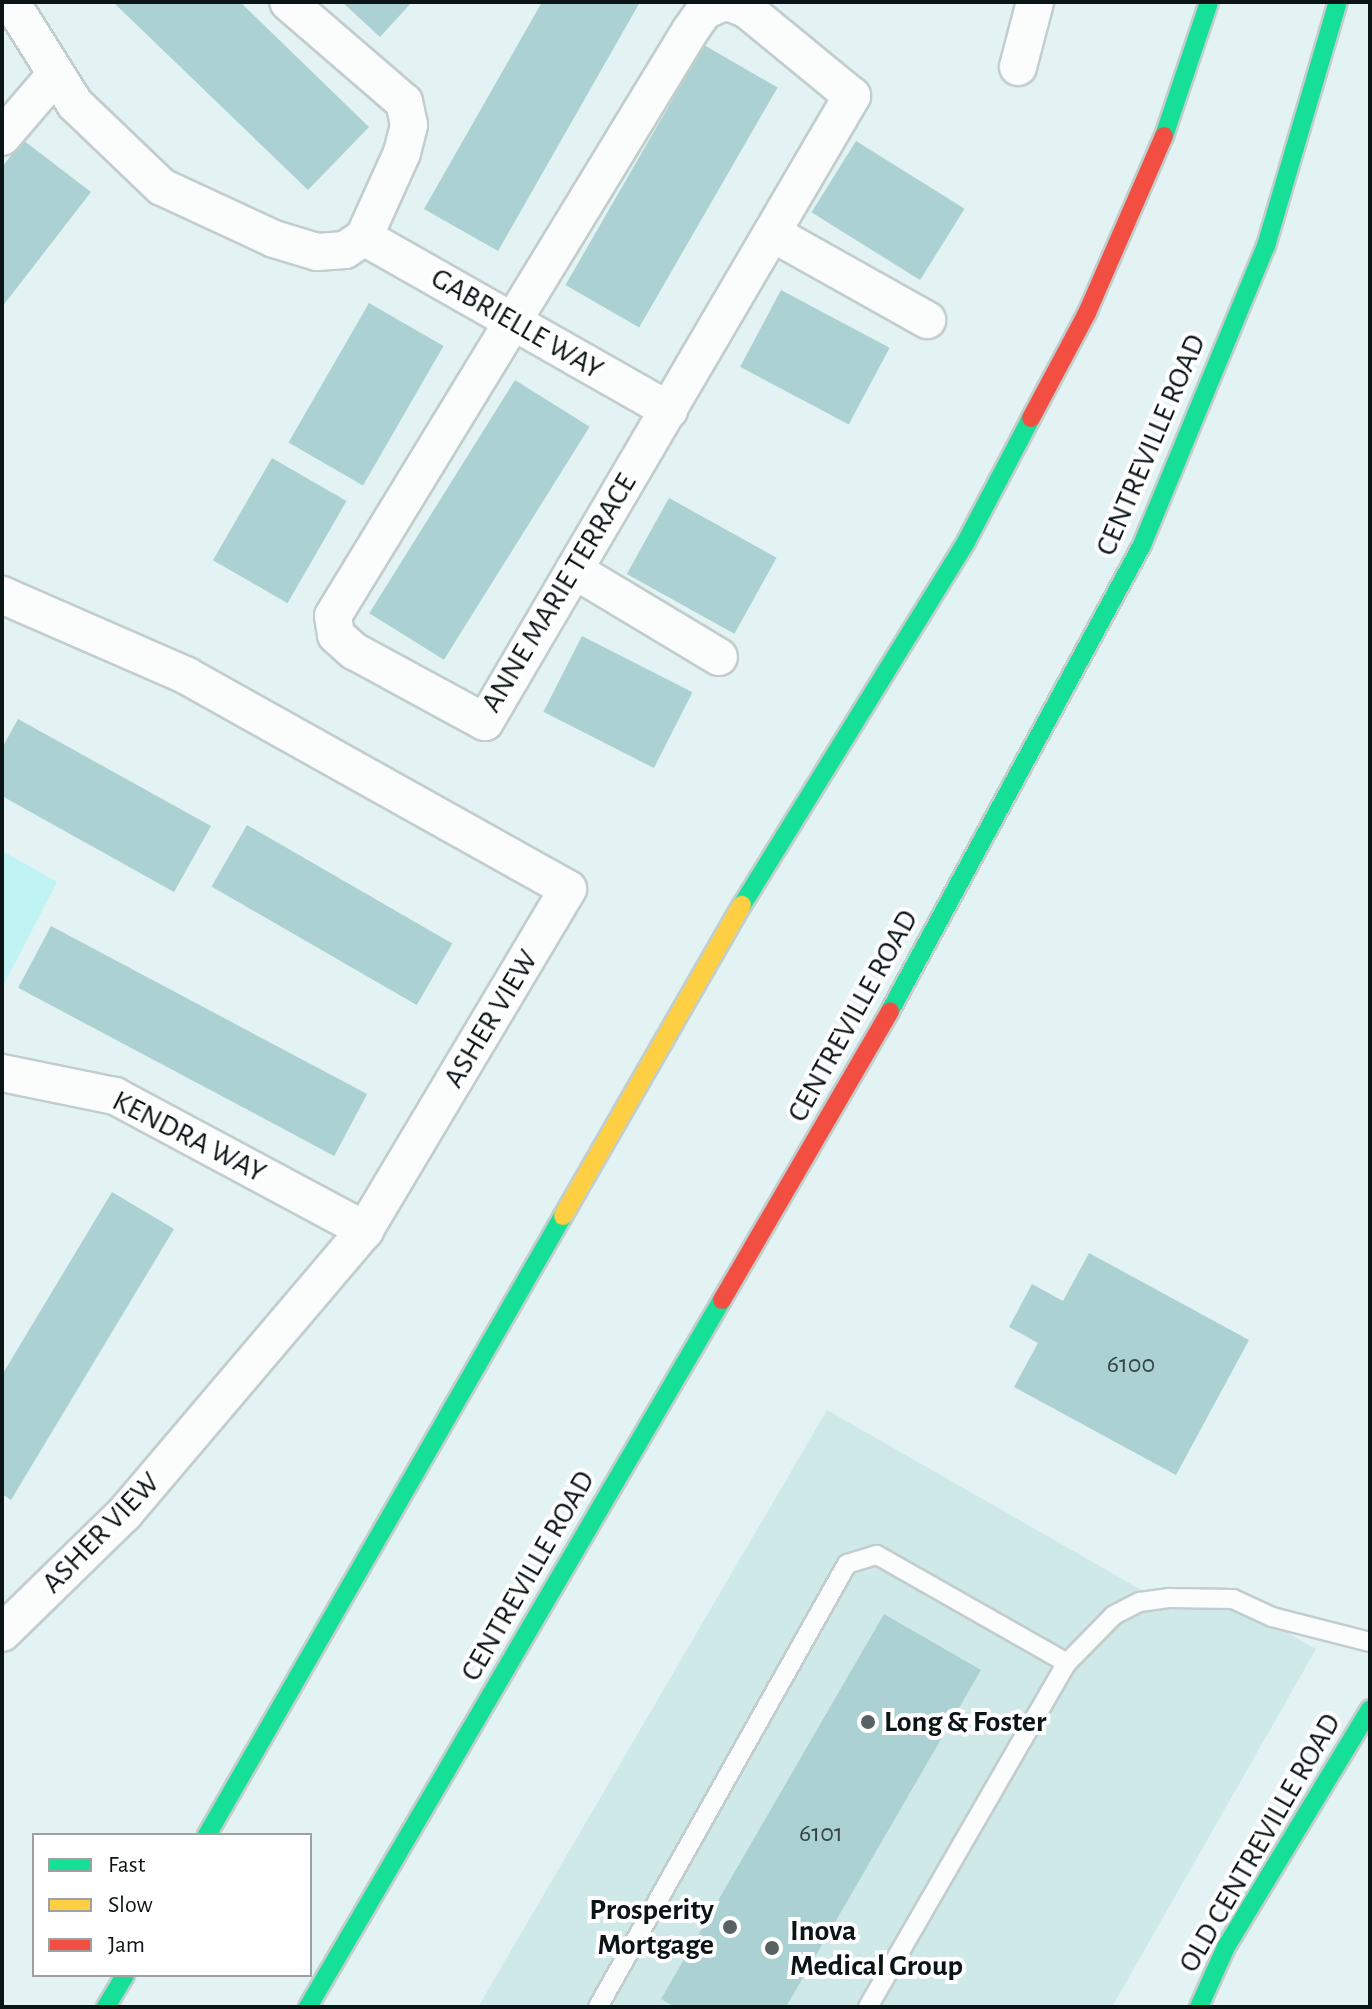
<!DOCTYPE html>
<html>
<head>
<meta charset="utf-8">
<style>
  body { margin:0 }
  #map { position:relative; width:1372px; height:2009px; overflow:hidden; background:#e3f2f2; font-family:"Alegreya Sans",sans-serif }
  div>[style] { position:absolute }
  .built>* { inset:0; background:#cfe9e9 }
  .green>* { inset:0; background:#bff3f4 }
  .building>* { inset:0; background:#abd1d2; transform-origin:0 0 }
  .roads { filter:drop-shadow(2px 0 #c2cdcd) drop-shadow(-2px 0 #c2cdcd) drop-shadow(0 2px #c2cdcd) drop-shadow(0 -2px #c2cdcd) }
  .lane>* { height:18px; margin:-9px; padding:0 9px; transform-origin:9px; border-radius:9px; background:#fbfdfd }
  .street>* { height:36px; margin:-18px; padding:0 18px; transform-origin:18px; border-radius:18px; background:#fbfdfd }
  .fast>* { height:18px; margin:-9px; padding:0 9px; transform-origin:9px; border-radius:9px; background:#16e098 }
  .slow>* { height:18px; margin:-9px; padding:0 9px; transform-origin:9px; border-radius:9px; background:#ffcf43 }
  .jam>* { height:18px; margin:-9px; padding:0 9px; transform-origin:9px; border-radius:9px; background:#f24e42 }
  .dots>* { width:22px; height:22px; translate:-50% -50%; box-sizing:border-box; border:4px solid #fff; border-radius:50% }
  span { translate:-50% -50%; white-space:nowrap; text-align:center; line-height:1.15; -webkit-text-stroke:8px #fff; paint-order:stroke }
  .number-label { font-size:26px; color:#344444 }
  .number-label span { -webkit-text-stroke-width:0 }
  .street-label { font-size:30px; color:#0c1515 }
  .poi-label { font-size:30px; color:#0c1515; font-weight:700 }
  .left { translate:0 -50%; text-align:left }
  .right { translate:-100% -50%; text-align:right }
  .frame { position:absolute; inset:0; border:4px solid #0c1515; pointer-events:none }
  .legend { position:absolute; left:32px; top:1833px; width:280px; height:144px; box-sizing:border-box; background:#fff; border:2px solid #9ea1a1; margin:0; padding:10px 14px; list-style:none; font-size:24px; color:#0c1515 }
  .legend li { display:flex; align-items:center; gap:16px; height:40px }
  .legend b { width:40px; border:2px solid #9ea1a1 }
</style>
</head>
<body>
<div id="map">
  <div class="built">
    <i style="clip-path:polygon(827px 1410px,1145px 1592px,1198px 1590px,1242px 1607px,1316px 1649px,1112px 2007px,478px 2007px)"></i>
  </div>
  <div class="green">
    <i style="clip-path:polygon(2px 851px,57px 882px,2px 988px)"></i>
  </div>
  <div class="building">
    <i style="clip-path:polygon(113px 2px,240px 2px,369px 127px,308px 190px)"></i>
    <i style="clip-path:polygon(342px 2px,412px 2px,380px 37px)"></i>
    <i style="clip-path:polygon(542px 2px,640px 2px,498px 251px,424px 209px)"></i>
    <i style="left:704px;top:45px;width:85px;height:277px;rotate:30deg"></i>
    <i style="clip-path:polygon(23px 140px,91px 192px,2px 307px,2px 167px)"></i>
    <i style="left:856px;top:141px;width:128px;height:84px;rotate:32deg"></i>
    <i style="left:781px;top:290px;width:123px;height:87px;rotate:28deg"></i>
    <i style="left:369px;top:303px;width:86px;height:161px;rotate:30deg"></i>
    <i style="left:515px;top:380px;width:88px;height:275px;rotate:32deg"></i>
    <i style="left:272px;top:458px;width:86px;height:118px;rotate:30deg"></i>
    <i style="left:669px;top:498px;width:123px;height:87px;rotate:29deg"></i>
    <i style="left:582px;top:636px;width:124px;height:85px;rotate:27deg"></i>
    <i style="clip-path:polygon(18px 719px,211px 826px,174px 892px,2px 796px,2px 748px)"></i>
    <i style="left:247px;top:825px;width:237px;height:71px;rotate:30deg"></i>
    <i style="left:51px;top:926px;width:358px;height:70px;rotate:28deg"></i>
    <i style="clip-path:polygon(112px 1192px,174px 1229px,11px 1500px,2px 1494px,2px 1375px)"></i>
    <i style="clip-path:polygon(1089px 1253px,1249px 1340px,1176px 1475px,1014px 1387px,1038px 1343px,1009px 1327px,1032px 1284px,1063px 1301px)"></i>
    <i style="clip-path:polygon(884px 1614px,981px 1670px,786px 2007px,675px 2007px,661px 1999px)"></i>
  </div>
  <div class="roads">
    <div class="lane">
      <i style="left:598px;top:2007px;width:508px;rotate:-60.66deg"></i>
      <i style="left:847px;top:1564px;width:31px;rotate:-17deg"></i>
      <i style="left:877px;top:1555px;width:219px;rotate:29.6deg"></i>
      <i style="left:868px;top:2007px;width:397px;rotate:-60deg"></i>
      <i style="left:1067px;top:1663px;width:67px;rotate:-45.6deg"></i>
      <i style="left:1114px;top:1615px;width:29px;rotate:-27deg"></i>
      <i style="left:1140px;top:1602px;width:30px;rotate:-8deg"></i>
      <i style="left:1170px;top:1598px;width:63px;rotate:0.9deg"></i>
      <i style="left:1233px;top:1599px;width:43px;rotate:24.8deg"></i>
      <i style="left:1272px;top:1617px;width:101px;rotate:14.3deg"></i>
    </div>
    <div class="street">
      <i style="left:11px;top:2px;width:120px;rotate:57.9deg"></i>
      <i style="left:75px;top:104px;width:120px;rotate:43.7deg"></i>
      <i style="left:162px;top:187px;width:123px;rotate:24.9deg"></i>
      <i style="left:274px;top:239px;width:45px;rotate:16.8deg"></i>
      <i style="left:317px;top:252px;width:28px;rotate:-4deg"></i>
      <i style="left:345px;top:250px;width:23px;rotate:-34deg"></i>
      <i style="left:364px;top:237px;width:92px;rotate:-65.7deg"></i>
      <i style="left:402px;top:153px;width:29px;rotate:-76deg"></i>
      <i style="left:409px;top:125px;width:24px;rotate:-102deg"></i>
      <i style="left:404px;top:102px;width:153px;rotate:-139.2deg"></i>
      <i style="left:724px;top:2px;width:22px;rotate:156deg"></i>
      <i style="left:704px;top:11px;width:24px;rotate:125deg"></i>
      <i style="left:690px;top:31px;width:685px;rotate:121.39deg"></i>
      <i style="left:333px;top:616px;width:19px;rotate:81deg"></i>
      <i style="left:336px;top:635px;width:24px;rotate:42deg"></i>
      <i style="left:354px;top:651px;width:149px;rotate:28.5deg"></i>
      <i style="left:485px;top:722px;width:726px;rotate:-59.62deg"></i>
      <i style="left:852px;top:96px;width:137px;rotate:-140.6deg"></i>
      <i style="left:746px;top:9px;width:20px;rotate:-160deg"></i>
      <i style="left:1018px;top:67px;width:67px;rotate:-75.3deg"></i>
      <i style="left:2px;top:137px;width:83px;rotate:-49.4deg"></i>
      <i style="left:772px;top:233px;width:178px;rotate:29.3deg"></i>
      <i style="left:364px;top:237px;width:351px;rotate:29.6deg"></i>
      <i style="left:574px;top:570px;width:169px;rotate:31deg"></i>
      <i style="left:2px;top:595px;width:202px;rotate:23.6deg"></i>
      <i style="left:187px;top:676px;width:436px;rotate:29.2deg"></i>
      <i style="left:568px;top:889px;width:397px;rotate:120.8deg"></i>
      <i style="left:365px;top:1230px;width:372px;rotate:130.3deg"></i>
      <i style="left:124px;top:1514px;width:170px;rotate:135.7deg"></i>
      <i style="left:2px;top:1073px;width:115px;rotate:11.5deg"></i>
      <i style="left:115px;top:1096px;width:284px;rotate:28.2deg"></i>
    </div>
    <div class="fast">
      <i style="left:1164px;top:136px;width:141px;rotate:-71.4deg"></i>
      <i style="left:742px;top:905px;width:427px;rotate:-58.3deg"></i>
      <i style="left:966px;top:542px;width:140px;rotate:-62.3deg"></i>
      <i style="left:890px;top:1011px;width:530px;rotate:-61.6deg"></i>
      <i style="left:1142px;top:545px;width:324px;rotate:-67.5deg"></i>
      <i style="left:1266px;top:246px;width:254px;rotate:-73.6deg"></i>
      <i style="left:207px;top:1835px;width:714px;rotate:-60.1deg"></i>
      <i style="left:106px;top:2007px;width:37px;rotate:-59deg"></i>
      <i style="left:308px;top:2007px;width:819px;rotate:-59.65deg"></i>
      <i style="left:1199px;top:2007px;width:66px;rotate:-65.8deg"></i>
      <i style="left:1226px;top:1947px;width:278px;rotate:-58.8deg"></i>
    </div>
    <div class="slow">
      <i style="left:563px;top:1216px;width:359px;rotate:-60.1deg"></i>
    </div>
    <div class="jam">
      <i style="left:1031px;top:418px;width:119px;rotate:-61.9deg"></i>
      <i style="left:1087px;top:313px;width:193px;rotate:-66.5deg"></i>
      <i style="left:722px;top:1300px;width:334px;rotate:-59.8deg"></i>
    </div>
  </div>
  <div class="dots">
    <i style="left:868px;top:1722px;background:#576262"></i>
    <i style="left:730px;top:1927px;background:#576262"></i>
    <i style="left:772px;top:1948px;background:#576262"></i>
  </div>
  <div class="number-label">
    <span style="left:1131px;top:1365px">6100</span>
    <span style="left:821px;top:1834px">6101</span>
  </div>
  <div class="street-label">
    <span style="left:517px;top:324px;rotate:30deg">GABRIELLE WAY</span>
    <span style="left:1151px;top:445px;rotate:-67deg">CENTREVILLE ROAD</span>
    <span style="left:559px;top:593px;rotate:-59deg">ANNE MARIE TERRACE</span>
    <span style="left:853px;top:1016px;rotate:-61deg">CENTREVILLE ROAD</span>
    <span style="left:491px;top:1019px;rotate:-59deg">ASHER VIEW</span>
    <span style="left:189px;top:1137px;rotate:27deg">KENDRA WAY</span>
    <span style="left:101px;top:1533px;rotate:-46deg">ASHER VIEW</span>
    <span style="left:528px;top:1576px;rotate:-60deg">CENTREVILLE ROAD</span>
    <span style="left:1260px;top:1843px;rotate:-60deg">OLD CENTREVILLE ROAD</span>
  </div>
  <div class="poi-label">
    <span class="left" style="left:884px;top:1722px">Long &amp; Foster</span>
    <span class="right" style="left:714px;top:1927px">Prosperity<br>Mortgage</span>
    <span class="left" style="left:790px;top:1948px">Inova<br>Medical Group</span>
  </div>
  <div class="frame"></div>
  <ul class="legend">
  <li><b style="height:10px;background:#16e098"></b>Fast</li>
  <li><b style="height:10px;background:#ffcf43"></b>Slow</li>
  <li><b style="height:10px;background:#f24e42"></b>Jam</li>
  </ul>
</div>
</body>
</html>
